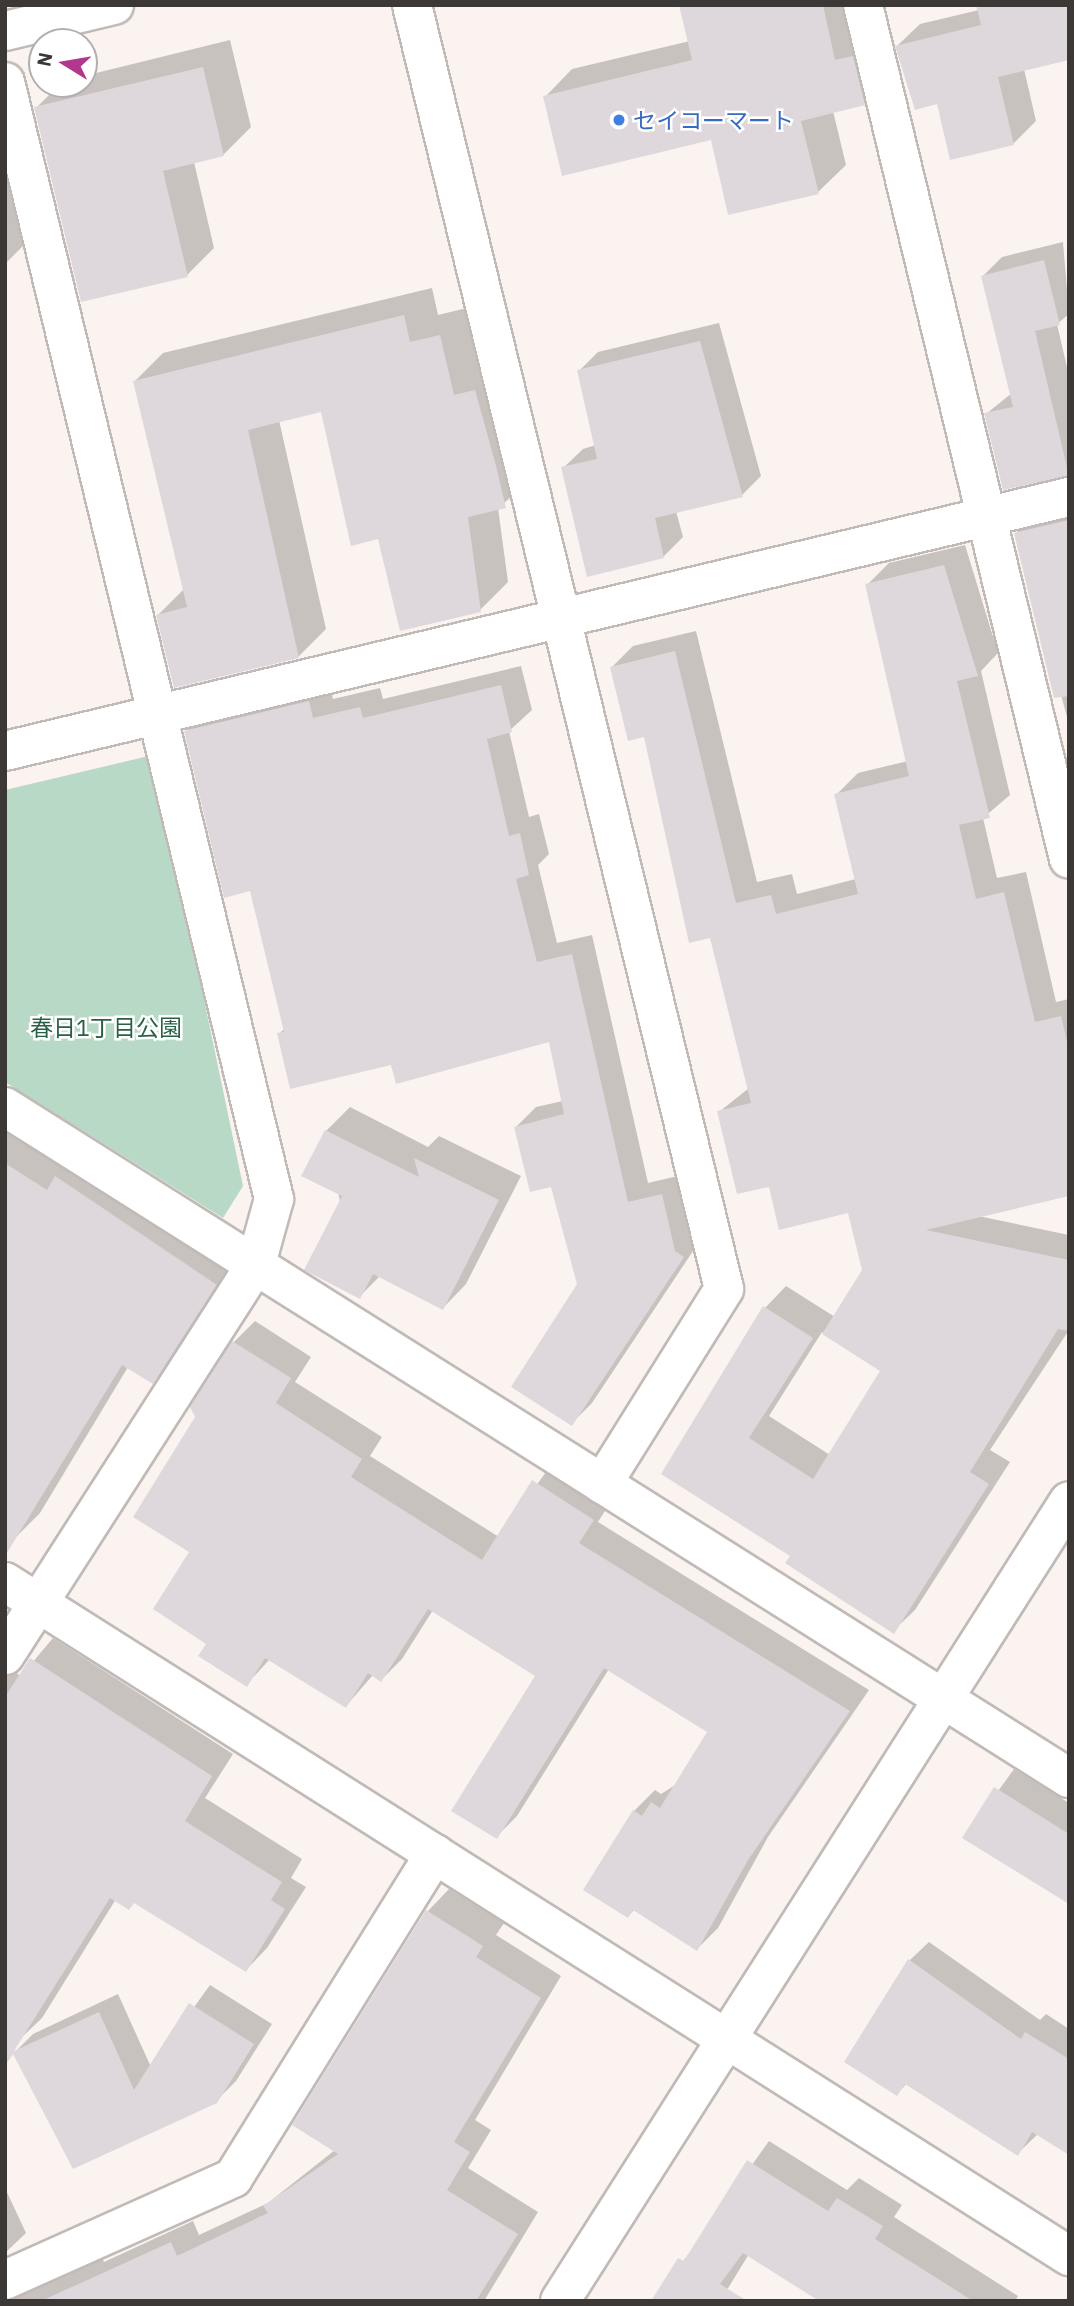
<!DOCTYPE html>
<html>
<head>
<meta charset="utf-8">
<style>
  body { margin:0 }
  #map { position:relative; width:1074px; height:2306px; overflow:hidden; background:#faf3ef; font-family:"IBM Plex Sans","Noto Sans JP",sans-serif }
  div>[style] { position:absolute }
  .green>* { inset:0; background:#b9d9c7 }
  .shadow>* { inset:0; background:#0003 }
  .building>* { inset:0; background:#ded8dd }
  .roads { filter:drop-shadow(2px 0 #c1bab7) drop-shadow(-2px 0 #c1bab7) drop-shadow(0 2px #c1bab7) drop-shadow(0 -2px #c1bab7) }
  .minor>* { height:38px; margin:-19px; padding:0 19px; transform-origin:19px; border-radius:19px; background:#fff }
  .highway>* { height:38px; margin:-19px; padding:0 19px; transform-origin:19px; border-radius:19px; background:#fff }
  .dots>* { width:19px; height:19px; translate:-50% -50%; box-sizing:border-box; border:4px solid #fff; border-radius:50% }
  span { translate:-50% -50%; white-space:nowrap; text-align:center; line-height:1.15; -webkit-text-stroke:5px #fff; paint-order:stroke }
  .shop-label { font-size:23px; color:#366cbe }
  .left { translate:0 -50%; text-align:left }
  .park-label { font-size:23px; color:#296046 }
  .frame { position:absolute; inset:0; border:7px solid #3b3836; pointer-events:none }
  .north { position:absolute; left:28px; top:28px; width:70px; height:70px; box-sizing:border-box; background:#fff; border:2px solid #b1afaf; border-radius:50%; rotate:281deg; font-size:19px; font-weight:700; line-height:28px; text-align:center; color:#3b3836 }
  .north::after { content:''; display:block; margin:auto; width:24px; height:32px; background:#b1388c; clip-path:polygon(50% 0,100% 100%,50% 72%,0 100%) }
</style>
</head>
<body>
<div id="map">
  <div class="green">
    <i style="clip-path:polygon(153px 755px,243px 1186px,223px 1218px,5px 1082px,5px 790px)"></i>
  </div>
  <div class="shadow">
    <i style="clip-path:polygon(686px 5px,856px 5px,891px 76px,864px 104px,833px 111px,846px 165px,818px 192px,712px 138px,545px 97px,572px 69px,690px 41px)"></i>
    <i style="clip-path:polygon(979px 10px,1024px 69px,1036px 121px,1013px 144px,938px 102px,897px 46px,920px 24px)"></i>
    <i style="clip-path:polygon(230px 40px,251px 127px,223px 155px,194px 162px,214px 248px,187px 275px,36px 108px,60px 84px,84px 84px,84px 76px)"></i>
    <i style="clip-path:polygon(5px 173px,23px 246px,5px 264px)"></i>
    <i style="clip-path:polygon(1063px 242px,1069px 314px,1057px 324px,1069px 376px,1068px 474px,986px 414px,1012px 393px,983px 276px,1002px 257px)"></i>
    <i style="clip-path:polygon(432px 288px,438px 315px,467px 308px,533px 479px,498px 508px,508px 582px,480px 610px,322px 410px,279px 420px,326px 629px,298px 657px,158px 615px,184px 589px,135px 381px,163px 353px)"></i>
    <i style="clip-path:polygon(719px 323px,761px 476px,742px 495px,676px 511px,683px 537px,663px 557px,563px 468px,583px 449px,596px 445px,579px 371px,598px 352px)"></i>
    <i style="clip-path:polygon(1069px 500px,1069px 724px,1016px 533px,1042px 507px)"></i>
    <i style="clip-path:polygon(evenodd,965px 545px,998px 653px,981px 671px,1010px 795px,983px 818px,997px 878px,1026px 872px,1056px 1002px,1069px 999px,1069px 1194px,978px 1216px,1069px 1235px,1069px 1330px,990px 1450px,1010px 1462px,915px 1610px,893px 1631px,792px 1555px,664px 1474px,765px 1308px,786px 1286px,835px 1317px,864px 1270px,850px 1211px,770px 1185px,719px 1112px,749px 1088px,712px 936px,645px 735px,612px 667px,633px 646px,696px 631px,757px 882px,792px 874px,797px 894px,856px 879px,836px 795px,858px 773px,908px 761px,867px 585px,889px 563px,965px 545px,822px 1332px,883px 1371px,830px 1455px,769px 1416px,822px 1332px)"></i>
    <i style="clip-path:polygon(521px 666px,532px 710px,509px 731px,529px 817px,539px 814px,549px 854px,538px 865px,557px 943px,592px 935px,648px 1183px,682px 1175px,703px 1236px,592px 1403px,572px 1423px,579px 1285px,553px 1185px,516px 1127px,536px 1107px,563px 1101px,550px 1040px,392px 1062px,279px 1034px,285px 1028px,251px 889px,186px 731px,206px 711px,329px 682px,333px 699px,380px 688px,383px 699px)"></i>
    <i style="clip-path:polygon(350px 1107px,428px 1147px,439px 1136px,521px 1176px,466px 1284px,443px 1308px,380px 1276px,359px 1297px,326px 1131px)"></i>
    <i style="clip-path:polygon(5px 1124px,238px 1261px,176px 1359px,152px 1382px,128px 1367px,40px 1513px,17px 1536px,5px 1528px)"></i>
    <i style="clip-path:polygon(255px 1321px,311px 1357px,295px 1382px,382px 1437px,370px 1456px,499px 1537px,554px 1461px,613px 1498px,598px 1522px,869px 1690px,768px 1837px,718px 1928px,697px 1949px,635px 1909px,628px 1916px,634px 1811px,655px 1790px,661px 1794px,677px 1784px,709px 1732px,609px 1669px,517px 1816px,496px 1837px,538px 1675px,433px 1610px,402px 1659px,381px 1680px,373px 1675px,346px 1706px,270px 1659px,247px 1684px,209px 1643px,191px 1551px,200px 1411px,234px 1342px)"></i>
    <i style="clip-path:polygon(53px 1638px,233px 1754px,205px 1798px,302px 1859px,291px 1878px,306px 1887px,267px 1948px,246px 1970px,135px 1902px,116px 1899px,42px 2018px,21px 2038px,5px 2004px,5px 1666px,21px 1676px)"></i>
    <i style="clip-path:polygon(1014px 1769px,1069px 1803px,1069px 1902px,965px 1837px)"></i>
    <i style="clip-path:polygon(449px 1889px,504px 1923px,496px 1935px,561px 1976px,475px 2120px,491px 2130px,468px 2168px,538px 2212px,484px 2301px,5px 2301px,5px 2261px,100px 2253px,104px 2262px,193px 2221px,199px 2235px,268px 2203px,335px 2150px,294px 2124px,428px 1911px)"></i>
    <i style="clip-path:polygon(929px 1942px,1040px 2020px,1046px 2014px,1069px 2029px,1069px 2153px,1038px 2134px,1018px 2153px,907px 2083px,897px 2094px,910px 1960px)"></i>
    <i style="clip-path:polygon(210px 1985px,272px 2024px,236px 2081px,216px 2101px,73px 2166px,14px 2053px,33px 2034px,118px 1994px,151px 2067px)"></i>
    <i style="clip-path:polygon(769px 2141px,847px 2190px,859px 2178px,902px 2205px,894px 2217px,1018px 2296px,1015px 2301px,822px 2301px,749px 2254px,722px 2298px,655px 2301px)"></i>
    <i style="clip-path:polygon(5px 2188px,26px 2233px,5px 2253px)"></i>
  </div>
  <div class="building">
    <i style="clip-path:polygon(679px 5px,823px 5px,835px 60px,853px 56px,865px 105px,801px 121px,819px 194px,728px 215px,711px 140px,562px 176px,543px 96px,692px 60px)"></i>
    <i style="clip-path:polygon(976px 5px,1069px 5px,1069px 60px,998px 77px,1014px 145px,950px 160px,937px 104px,915px 110px,895px 46px,981px 25px)"></i>
    <i style="clip-path:polygon(203px 67px,224px 156px,163px 171px,188px 277px,81px 302px,34px 107px)"></i>
    <i style="clip-path:polygon(1044px 260px,1060px 325px,1035px 331px,1069px 476px,1003px 490px,984px 413px,1013px 407px,981px 276px)"></i>
    <i style="clip-path:polygon(404px 315px,410px 342px,440px 335px,454px 395px,475px 390px,495px 462px,506px 508px,468px 517px,481px 612px,400px 631px,378px 539px,351px 546px,321px 412px,248px 430px,299px 658px,174px 688px,156px 615px,187px 607px,133px 381px)"></i>
    <i style="clip-path:polygon(700px 341px,743px 497px,655px 518px,664px 558px,587px 577px,561px 467px,597px 459px,577px 370px)"></i>
    <i style="clip-path:polygon(1069px 520px,1069px 696px,1054px 698px,1014px 533px)"></i>
    <i style="clip-path:polygon(944px 565px,978px 676px,957px 681px,990px 818px,959px 825px,976px 899px,1004px 892px,1035px 1022px,1061px 1016px,1069px 1050px,1069px 1196px,926px 1230px,1069px 1260px,1069px 1331px,1058px 1329px,970px 1472px,989px 1484px,894px 1634px,785px 1563px,790px 1556px,661px 1474px,763px 1306px,813px 1338px,749px 1438px,813px 1479px,880px 1371px,822px 1334px,862px 1270px,848px 1213px,779px 1230px,769px 1187px,737px 1194px,717px 1111px,751px 1103px,710px 938px,689px 943px,644px 737px,628px 741px,610px 667px,675px 651px,736px 903px,771px 895px,776px 914px,858px 894px,834px 794px,909px 776px,865px 584px)"></i>
    <i style="clip-path:polygon(501px 685px,512px 732px,487px 739px,509px 836px,520px 833px,529px 875px,516px 879px,537px 962px,572px 954px,628px 1202px,662px 1194px,675px 1251px,684px 1257px,572px 1426px,511px 1387px,577px 1284px,551px 1187px,530px 1192px,514px 1127px,564px 1114px,549px 1042px,396px 1084px,391px 1065px,290px 1089px,277px 1033px,284px 1032px,250px 891px,224px 898px,184px 731px,309px 701px,313px 718px,360px 707px,363px 718px)"></i>
    <i style="clip-path:polygon(325px 1130px,419px 1177px,414px 1158px,499px 1200px,443px 1310px,373px 1274px,360px 1299px,304px 1270px,342px 1196px,301px 1176px)"></i>
    <i style="clip-path:polygon(5px 1163px,47px 1190px,55px 1176px,217px 1285px,153px 1384px,122px 1365px,5px 1556px)"></i>
    <i style="clip-path:polygon(232px 1341px,291px 1378px,276px 1403px,362px 1459px,351px 1477px,482px 1560px,532px 1480px,594px 1520px,579px 1543px,850px 1711px,748px 1860px,697px 1951px,633px 1910px,628px 1918px,583px 1890px,633px 1810px,642px 1816px,651px 1802px,660px 1808px,707px 1732px,604px 1668px,497px 1839px,451px 1811px,535px 1676px,428px 1609px,381px 1682px,368px 1673px,346px 1708px,265px 1658px,247px 1687px,198px 1656px,206px 1644px,153px 1609px,189px 1552px,133px 1517px,195px 1417px,190px 1407px)"></i>
    <i style="clip-path:polygon(30px 1658px,212px 1776px,185px 1821px,282px 1882px,271px 1900px,285px 1909px,246px 1972px,134px 1903px,129px 1910px,110px 1898px,14px 2051px,99px 2012px,134px 2090px,189px 2003px,254px 2044px,217px 2103px,73px 2169px,13px 2054px,5px 2066px,5px 1697px)"></i>
    <i style="clip-path:polygon(994px 1787px,1069px 1834px,1069px 1904px,962px 1838px)"></i>
    <i style="clip-path:polygon(426px 1910px,483px 1946px,476px 1957px,541px 1998px,454px 2142px,470px 2152px,447px 2190px,518px 2234px,476px 2301px,41px 2301px,171px 2242px,177px 2256px,268px 2213px,263px 2206px,338px 2154px,292px 2125px)"></i>
    <i style="clip-path:polygon(908px 1959px,1021px 2039px,1025px 2032px,1069px 2059px,1069px 2155px,1032px 2132px,1018px 2156px,905px 2084px,897px 2096px,844px 2062px)"></i>
    <i style="clip-path:polygon(747px 2160px,828px 2211px,837px 2198px,883px 2226px,875px 2239px,973px 2301px,819px 2301px,743px 2253px,720px 2284px,747px 2301px,651px 2301px,678px 2258px,684px 2261px)"></i>
  </div>
  <div class="roads">
    <div class="minor">
      <i style="left:412px;top:5px;width:1321px;rotate:76.34deg"></i>
      <i style="left:724px;top:1289px;width:230px;rotate:122deg"></i>
      <i style="left:863px;top:5px;width:878px;rotate:76.44deg"></i>
      <i style="left:5px;top:82px;width:1149px;rotate:76.46deg"></i>
      <i style="left:274px;top:1199px;width:67px;rotate:105.5deg"></i>
      <i style="left:256px;top:1264px;width:465px;rotate:122.7deg"></i>
      <i style="left:5px;top:751px;width:1094px;rotate:-13.43deg"></i>
      <i style="left:5px;top:1107px;width:1258px;rotate:32.24deg"></i>
      <i style="left:5px;top:1582px;width:1260px;rotate:32.35deg"></i>
      <i style="left:5px;top:2280px;width:250px;rotate:-24.1deg"></i>
      <i style="left:233px;top:2178px;width:382px;rotate:-58.1deg"></i>
      <i style="left:560px;top:2301px;width:948px;rotate:-57.53deg"></i>
    </div>
    <div class="highway">
      <i style="left:5px;top:31px;width:112px;rotate:-13.4deg"></i>
    </div>
  </div>
  <div class="dots">
    <i style="left:619px;top:120px;background:#3f7fe0"></i>
  </div>
  <div class="shop-label">
    <span class="left" style="left:633px;top:120px">セイコーマート</span>
  </div>
  <div class="park-label">
    <span style="left:106px;top:1027px">春日1丁目公園</span>
  </div>
  <div class="frame"></div>
  <div class="north">N</div>
</div>
</body>
</html>
